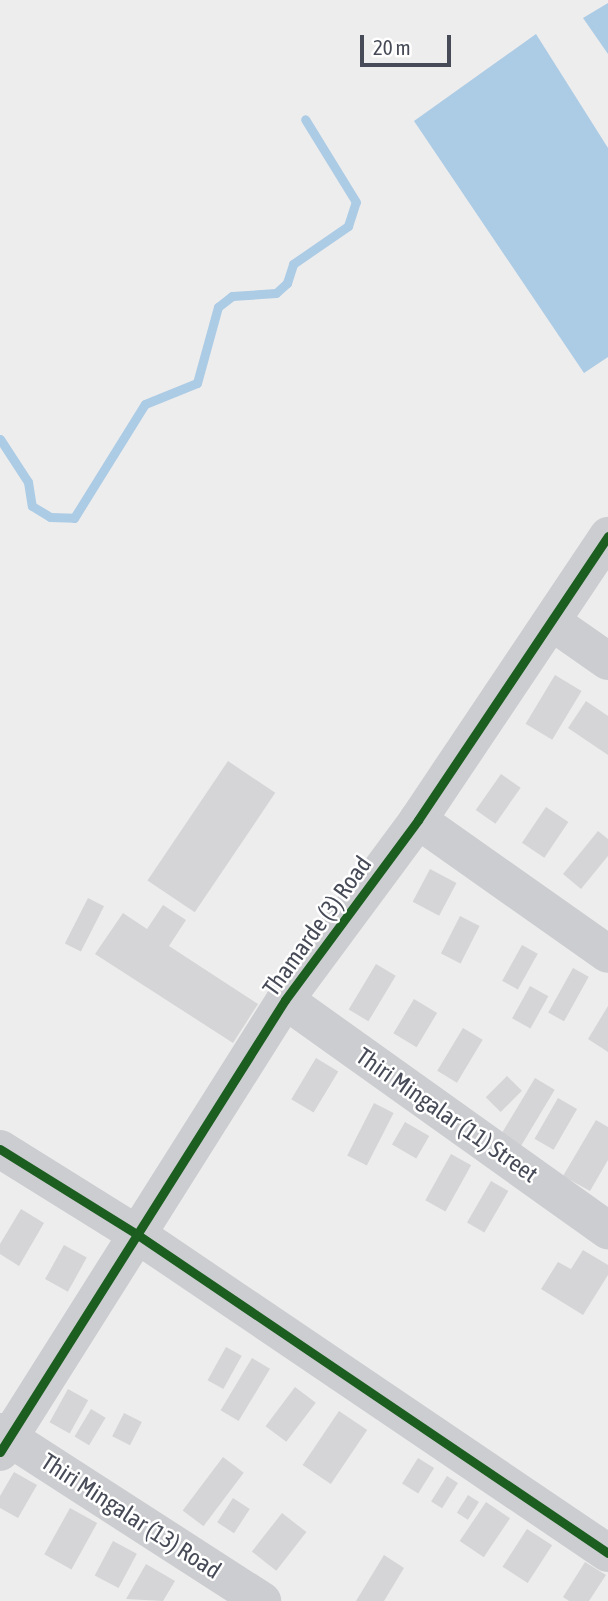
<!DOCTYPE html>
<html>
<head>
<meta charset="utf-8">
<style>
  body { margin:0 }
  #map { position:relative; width:608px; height:1601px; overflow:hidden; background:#ededed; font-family:"Asap Condensed",sans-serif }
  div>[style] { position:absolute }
  .water>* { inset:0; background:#accbe5 }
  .stream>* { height:9px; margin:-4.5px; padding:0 4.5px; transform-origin:4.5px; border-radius:4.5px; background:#accbe5 }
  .building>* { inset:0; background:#d5d5d7; transform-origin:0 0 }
  .minor>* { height:38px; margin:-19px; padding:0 19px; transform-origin:19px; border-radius:19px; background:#cccdd0 }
  .cycleway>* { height:9px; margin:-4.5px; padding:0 4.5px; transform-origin:4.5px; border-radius:4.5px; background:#1b5e20 }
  span { translate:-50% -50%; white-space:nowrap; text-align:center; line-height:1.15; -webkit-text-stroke:5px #fff; paint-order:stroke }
  .street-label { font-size:24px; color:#474b57 }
  .scale { position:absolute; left:360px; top:35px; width:91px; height:32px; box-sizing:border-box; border:4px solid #474b57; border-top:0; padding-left:9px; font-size:21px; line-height:24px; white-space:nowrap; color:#474b57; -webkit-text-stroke:5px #fff; paint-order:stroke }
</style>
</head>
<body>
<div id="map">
  <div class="water">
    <i style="clip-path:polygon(608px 3px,608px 54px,583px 18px)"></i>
    <i style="clip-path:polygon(536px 34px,608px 148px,608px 357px,584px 373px,414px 121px)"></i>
  </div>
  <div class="stream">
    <i style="left:0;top:439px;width:51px;rotate:56.9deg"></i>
    <i style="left:28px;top:482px;width:24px;rotate:81deg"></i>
    <i style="left:32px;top:506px;width:21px;rotate:31deg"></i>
    <i style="left:50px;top:517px;width:24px;rotate:2deg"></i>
    <i style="left:74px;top:518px;width:134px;rotate:-58.1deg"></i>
    <i style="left:145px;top:404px;width:56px;rotate:-22deg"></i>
    <i style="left:197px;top:383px;width:79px;rotate:-74.6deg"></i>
    <i style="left:218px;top:307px;width:18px;rotate:-38deg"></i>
    <i style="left:232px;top:296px;width:44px;rotate:-3.9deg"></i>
    <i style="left:276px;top:293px;width:15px;rotate:-42deg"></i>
    <i style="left:287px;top:283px;width:20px;rotate:-72deg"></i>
    <i style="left:293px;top:264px;width:67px;rotate:-34.6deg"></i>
    <i style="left:348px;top:226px;width:25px;rotate:-72deg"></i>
    <i style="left:356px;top:202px;width:97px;rotate:-121.6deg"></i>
  </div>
  <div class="building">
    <i style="left:555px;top:675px;width:31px;height:57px;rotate:31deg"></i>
    <i style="clip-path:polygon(586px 701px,608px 716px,608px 755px,568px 728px)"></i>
    <i style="left:228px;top:761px;width:57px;height:144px;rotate:34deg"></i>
    <i style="left:501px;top:774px;width:24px;height:44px;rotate:35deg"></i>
    <i style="left:546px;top:807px;width:27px;height:43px;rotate:34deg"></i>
    <i style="clip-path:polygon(598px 831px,608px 839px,608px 856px,581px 889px,563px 874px)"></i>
    <i style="left:430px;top:869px;width:30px;height:37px;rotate:28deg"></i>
    <i style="left:88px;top:898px;width:18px;height:51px;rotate:27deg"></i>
    <i style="clip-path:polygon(163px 905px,186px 920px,169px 946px,258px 1004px,233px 1043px,95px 954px,123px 913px,147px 929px)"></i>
    <i style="left:460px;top:916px;width:22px;height:42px;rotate:27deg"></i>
    <i style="left:522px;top:945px;width:18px;height:41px;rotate:29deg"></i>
    <i style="left:376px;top:964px;width:23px;height:53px;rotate:31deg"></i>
    <i style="left:573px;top:968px;width:18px;height:51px;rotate:29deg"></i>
    <i style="left:530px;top:986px;width:21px;height:37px;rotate:29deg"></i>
    <i style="left:414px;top:999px;width:27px;height:40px;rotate:31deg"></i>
    <i style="clip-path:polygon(608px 1006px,608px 1052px,588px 1039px)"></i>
    <i style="left:463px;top:1028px;width:23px;height:50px;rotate:31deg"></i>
    <i style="left:316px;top:1058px;width:26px;height:48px;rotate:31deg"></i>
    <i style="left:507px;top:1076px;width:21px;height:30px;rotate:45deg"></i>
    <i style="left:535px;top:1078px;width:23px;height:65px;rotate:31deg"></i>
    <i style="left:558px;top:1098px;width:22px;height:47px;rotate:30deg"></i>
    <i style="left:374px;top:1103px;width:22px;height:59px;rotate:27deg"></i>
    <i style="clip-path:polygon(596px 1120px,608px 1127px,608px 1160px,590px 1191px,563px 1176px)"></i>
    <i style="left:405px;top:1122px;width:28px;height:26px;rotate:30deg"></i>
    <i style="left:451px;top:1154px;width:23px;height:53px;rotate:29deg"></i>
    <i style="left:491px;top:1181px;width:20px;height:48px;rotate:30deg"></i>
    <i style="clip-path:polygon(21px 1209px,44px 1223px,19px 1266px,0 1254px,0 1244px)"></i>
    <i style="left:64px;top:1245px;width:26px;height:39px;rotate:29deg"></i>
    <i style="clip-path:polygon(583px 1250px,608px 1265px,608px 1275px,583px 1315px,541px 1289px,558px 1262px,571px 1269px)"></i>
    <i style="left:226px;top:1347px;width:18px;height:38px;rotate:29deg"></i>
    <i style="left:252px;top:1358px;width:21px;height:61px;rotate:31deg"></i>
    <i style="left:295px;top:1387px;width:26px;height:49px;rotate:37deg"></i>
    <i style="left:68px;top:1389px;width:23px;height:38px;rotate:29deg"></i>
    <i style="left:91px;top:1409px;width:17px;height:32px;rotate:31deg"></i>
    <i style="left:339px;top:1411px;width:34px;height:65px;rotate:34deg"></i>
    <i style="left:124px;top:1413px;width:20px;height:26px;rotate:27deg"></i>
    <i style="left:223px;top:1457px;width:26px;height:67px;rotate:37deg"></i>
    <i style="left:418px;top:1458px;width:19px;height:30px;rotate:32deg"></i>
    <i style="clip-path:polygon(14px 1472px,37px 1485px,18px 1518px,0 1508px,0 1496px)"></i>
    <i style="left:447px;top:1476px;width:13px;height:30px;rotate:32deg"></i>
    <i style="left:468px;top:1495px;width:13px;height:21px;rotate:32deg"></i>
    <i style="left:233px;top:1498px;width:20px;height:29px;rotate:33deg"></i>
    <i style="left:486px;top:1502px;width:29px;height:47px;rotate:34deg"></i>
    <i style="left:70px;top:1508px;width:31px;height:53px;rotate:29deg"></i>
    <i style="left:282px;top:1513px;width:31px;height:49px;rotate:38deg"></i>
    <i style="left:527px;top:1529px;width:30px;height:45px;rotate:33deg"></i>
    <i style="left:113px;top:1541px;width:27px;height:39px;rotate:28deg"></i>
    <i style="clip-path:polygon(384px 1555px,404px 1568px,384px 1601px,356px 1601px)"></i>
    <i style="clip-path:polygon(585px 1562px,606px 1575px,589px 1601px,569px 1601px,563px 1597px)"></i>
    <i style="clip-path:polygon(146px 1564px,175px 1581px,163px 1601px,126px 1599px)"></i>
  </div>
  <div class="minor">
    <i style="left:552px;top:622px;width:68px;rotate:34.9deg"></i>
    <i style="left:418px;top:820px;width:232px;rotate:35.2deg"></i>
    <i style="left:285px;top:1000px;width:397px;rotate:35.5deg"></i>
    <i style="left:0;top:1149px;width:159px;rotate:31.9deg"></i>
    <i style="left:135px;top:1233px;width:571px;rotate:34.08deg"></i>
    <i style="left:0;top:1432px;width:312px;rotate:32.8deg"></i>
    <i style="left:0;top:1452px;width:534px;rotate:-57.77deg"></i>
    <i style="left:285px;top:1000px;width:224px;rotate:-53.5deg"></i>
    <i style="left:418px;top:820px;width:342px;rotate:-56.2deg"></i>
  </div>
  <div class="cycleway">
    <i style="left:0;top:1149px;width:159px;rotate:31.9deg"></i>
    <i style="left:135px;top:1233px;width:571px;rotate:34.08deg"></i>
    <i style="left:0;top:1452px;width:534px;rotate:-57.77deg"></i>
    <i style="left:285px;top:1000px;width:224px;rotate:-53.5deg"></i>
    <i style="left:418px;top:820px;width:342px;rotate:-56.2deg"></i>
  </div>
  <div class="street-label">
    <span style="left:317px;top:926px;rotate:-54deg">Thamarde (3) Road</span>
    <span style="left:447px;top:1115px;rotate:35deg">Thiri Mingalar (11) Street</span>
    <span style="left:131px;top:1516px;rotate:33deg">Thiri Mingalar (13) Road</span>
  </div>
  <div class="scale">20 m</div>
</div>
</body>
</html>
